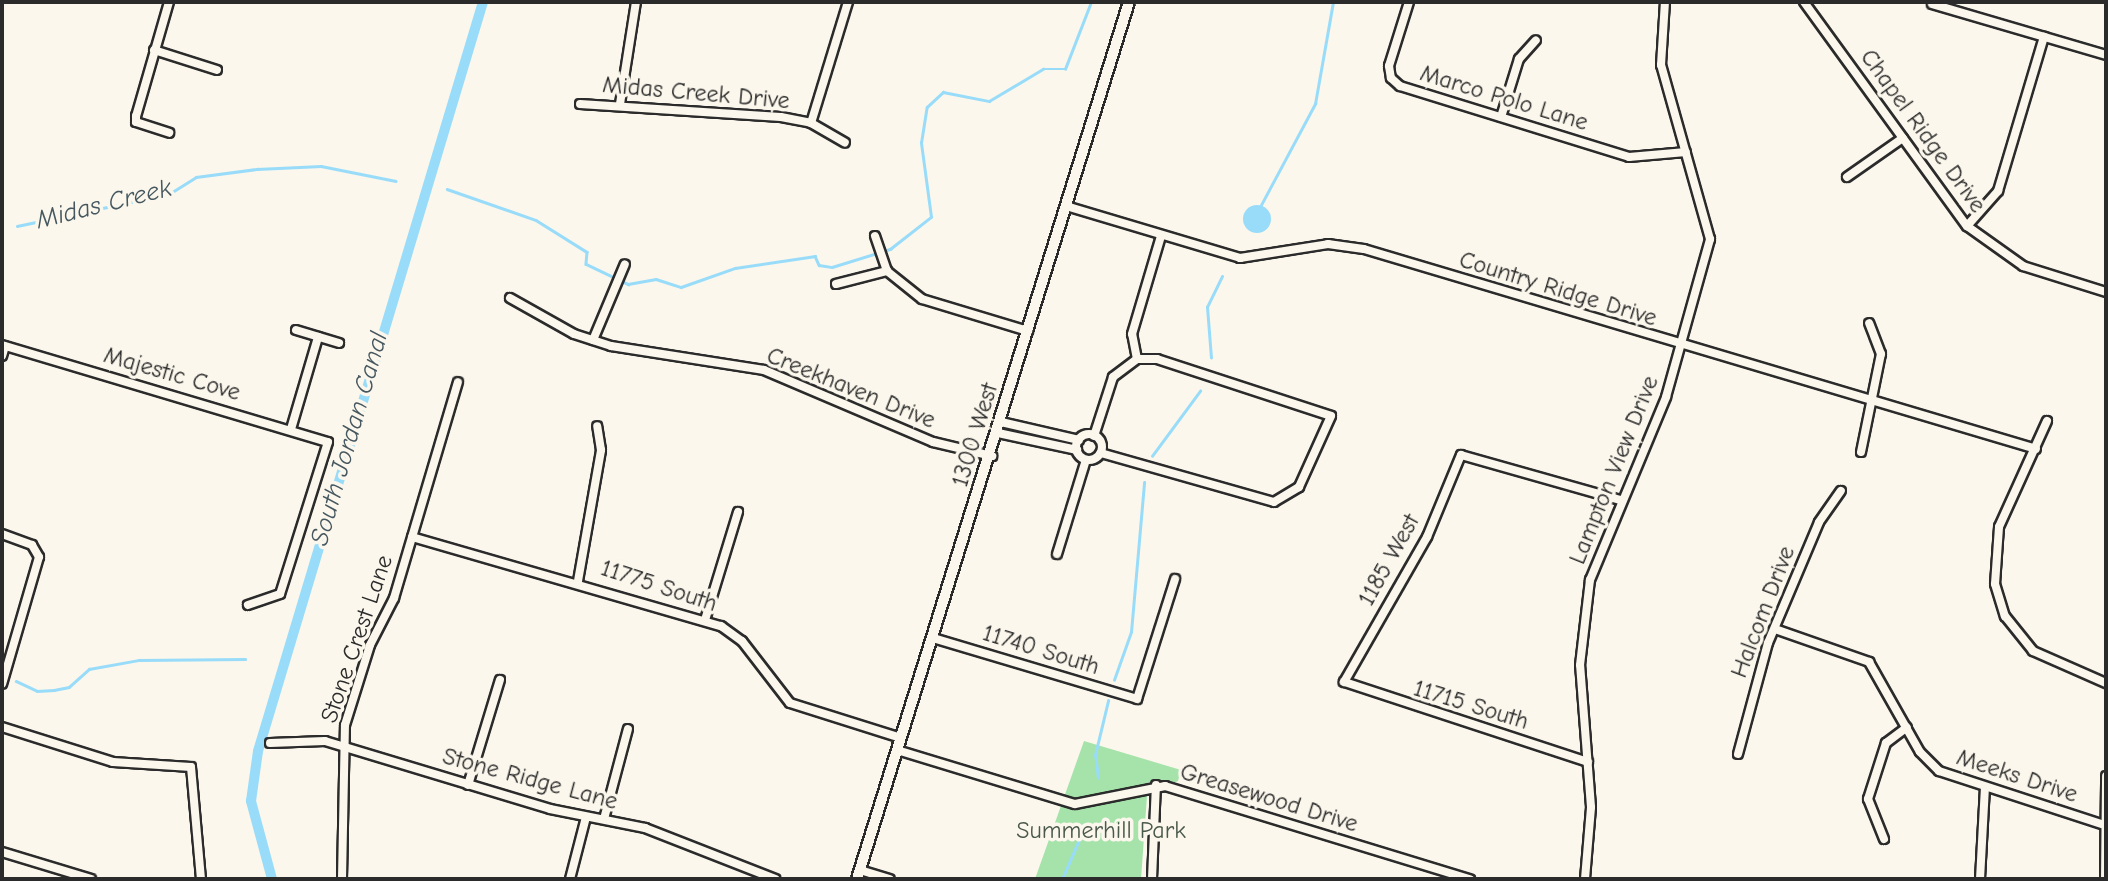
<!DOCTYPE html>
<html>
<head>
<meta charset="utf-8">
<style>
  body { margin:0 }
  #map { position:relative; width:2108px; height:881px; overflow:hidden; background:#fbf7ec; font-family:"Comic Neue",sans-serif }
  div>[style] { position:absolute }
  .green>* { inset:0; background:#a5e3ab }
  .water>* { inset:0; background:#98dcfa }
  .round { border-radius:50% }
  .stream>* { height:2.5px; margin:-1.25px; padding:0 1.25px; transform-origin:1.25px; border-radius:1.25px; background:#98dcfa }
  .canal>* { height:10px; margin:-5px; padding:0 5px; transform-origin:5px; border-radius:5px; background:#98dcfa }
  .roads { filter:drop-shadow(2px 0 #2b2b2b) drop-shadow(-2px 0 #2b2b2b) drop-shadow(0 2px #2b2b2b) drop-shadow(0 -2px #2b2b2b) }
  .minor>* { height:8px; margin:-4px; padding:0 4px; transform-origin:4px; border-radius:4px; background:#fbf7ec }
  .minor>.ring { margin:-4px; padding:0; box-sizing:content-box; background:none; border:8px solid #fbf7ec; border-radius:50% }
  .tertiary>* { height:10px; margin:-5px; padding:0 5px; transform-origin:5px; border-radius:5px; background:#fbf7ec }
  span { translate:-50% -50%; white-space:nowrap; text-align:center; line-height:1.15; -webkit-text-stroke:7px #fbf7ec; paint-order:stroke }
  .street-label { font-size:24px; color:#2b2b2b }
  .park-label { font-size:24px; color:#4a594b }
  .water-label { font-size:26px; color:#46575f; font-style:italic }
  .frame { position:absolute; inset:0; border:4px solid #2b2b2b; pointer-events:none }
</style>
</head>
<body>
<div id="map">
  <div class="green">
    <i style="clip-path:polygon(1084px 741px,1181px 770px,1178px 781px,1147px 796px,1141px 879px,1035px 879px)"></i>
  </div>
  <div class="water">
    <i class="round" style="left:1243px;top:205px;width:28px;height:28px"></i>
  </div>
  <div class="stream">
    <i style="left:447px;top:189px;width:94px;rotate:19.2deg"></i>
    <i style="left:536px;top:220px;width:60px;rotate:32.1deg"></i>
    <i style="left:587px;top:252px;width:12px;rotate:95deg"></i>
    <i style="left:586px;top:264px;width:47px;rotate:25.5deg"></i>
    <i style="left:628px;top:284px;width:28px;rotate:-10deg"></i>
    <i style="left:656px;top:279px;width:26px;rotate:18deg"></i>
    <i style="left:681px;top:287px;width:57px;rotate:-19.4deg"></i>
    <i style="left:735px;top:268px;width:81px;rotate:-8.5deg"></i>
    <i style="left:815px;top:256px;width:10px;rotate:66deg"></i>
    <i style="left:819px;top:265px;width:13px;rotate:9deg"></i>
    <i style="left:832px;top:267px;width:61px;rotate:-17.2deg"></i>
    <i style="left:890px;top:249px;width:52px;rotate:-38deg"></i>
    <i style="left:931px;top:217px;width:75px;rotate:-97.7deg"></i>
    <i style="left:921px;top:143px;width:36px;rotate:-81deg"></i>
    <i style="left:927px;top:107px;width:22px;rotate:-43deg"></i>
    <i style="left:943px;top:92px;width:47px;rotate:11.1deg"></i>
    <i style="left:989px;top:101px;width:63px;rotate:-30.7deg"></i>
    <i style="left:1043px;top:69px;width:22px"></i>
    <i style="left:1065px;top:69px;width:72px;rotate:-68.8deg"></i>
    <i style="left:1261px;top:205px;width:115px;rotate:-61.9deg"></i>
    <i style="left:1315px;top:104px;width:104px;rotate:-80deg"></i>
    <i style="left:17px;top:226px;width:155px;rotate:-11.9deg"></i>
    <i style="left:169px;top:194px;width:32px;rotate:-32deg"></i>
    <i style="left:196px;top:177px;width:62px;rotate:-7.5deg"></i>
    <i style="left:257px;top:169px;width:64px;rotate:-2.7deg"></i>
    <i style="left:321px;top:166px;width:76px;rotate:11.3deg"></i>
    <i style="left:1211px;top:358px;width:51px;rotate:-94.5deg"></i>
    <i style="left:1207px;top:307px;width:34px;rotate:-64deg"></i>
    <i style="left:1152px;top:456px;width:81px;rotate:-53.6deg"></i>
    <i style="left:1114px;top:680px;width:51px;rotate:-70.5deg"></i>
    <i style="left:1131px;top:632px;width:150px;rotate:-85deg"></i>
    <i style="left:16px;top:681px;width:23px;rotate:25deg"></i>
    <i style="left:37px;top:691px;width:17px;rotate:-3deg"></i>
    <i style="left:54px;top:690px;width:15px;rotate:-11deg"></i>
    <i style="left:69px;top:687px;width:27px;rotate:-42deg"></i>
    <i style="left:89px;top:669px;width:51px;rotate:-10.2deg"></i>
    <i style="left:139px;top:660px;width:106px;rotate:-0.5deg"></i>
    <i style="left:1098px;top:778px;width:23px;rotate:-97deg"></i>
    <i style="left:1095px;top:755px;width:56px;rotate:-76.5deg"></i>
    <i style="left:1062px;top:879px;width:58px;rotate:-66.5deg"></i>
  </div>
  <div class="canal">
    <i style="left:272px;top:879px;width:81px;rotate:-105.1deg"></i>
    <i style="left:251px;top:801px;width:50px;rotate:-82deg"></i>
    <i style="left:258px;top:751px;width:782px;rotate:-73.28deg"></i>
  </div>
  <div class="roads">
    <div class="minor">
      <i style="left:169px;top:2px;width:119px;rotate:106.1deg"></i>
      <i style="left:136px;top:116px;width:6px;rotate:90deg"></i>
      <i style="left:136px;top:122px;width:35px;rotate:18deg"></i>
      <i style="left:1409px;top:2px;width:67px;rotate:107.4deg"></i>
      <i style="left:1389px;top:66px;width:12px;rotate:81deg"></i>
      <i style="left:1391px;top:78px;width:12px;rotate:42deg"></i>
      <i style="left:1400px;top:86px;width:240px;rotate:17.2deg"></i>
      <i style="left:1629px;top:157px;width:57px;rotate:-5deg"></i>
      <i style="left:1804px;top:2px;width:277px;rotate:54deg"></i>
      <i style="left:1967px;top:226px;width:69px;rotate:35.5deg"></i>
      <i style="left:2023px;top:266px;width:87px;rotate:17.4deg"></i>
      <i style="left:1932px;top:4px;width:181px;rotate:16.3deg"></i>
      <i style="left:154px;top:50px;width:66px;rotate:17.6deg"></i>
      <i style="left:580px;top:104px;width:201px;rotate:3.7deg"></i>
      <i style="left:781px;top:117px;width:31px;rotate:11deg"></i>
      <i style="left:811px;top:123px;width:39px;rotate:30deg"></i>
      <i style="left:620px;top:104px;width:103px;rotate:-81.1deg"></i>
      <i style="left:1501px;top:117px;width:61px;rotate:-72.8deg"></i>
      <i style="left:1519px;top:59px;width:25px;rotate:-48deg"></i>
      <i style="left:811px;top:123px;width:127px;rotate:-73deg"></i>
      <i style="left:1847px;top:177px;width:68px;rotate:-34.9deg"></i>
      <i style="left:1066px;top:206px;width:182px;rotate:16.6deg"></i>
      <i style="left:1240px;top:258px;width:89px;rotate:-9deg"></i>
      <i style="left:1328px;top:244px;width:36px;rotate:8deg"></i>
      <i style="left:1364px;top:249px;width:701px;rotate:16.57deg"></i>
      <i style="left:1967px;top:226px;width:47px;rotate:-48.5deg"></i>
      <i style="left:1998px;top:191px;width:161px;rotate:-73.4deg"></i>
      <i style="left:875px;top:236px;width:37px;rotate:71deg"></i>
      <i style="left:887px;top:271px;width:45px;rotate:38.7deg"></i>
      <i style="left:922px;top:299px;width:111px;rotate:16.8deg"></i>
      <i style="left:836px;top:284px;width:53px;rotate:-14.3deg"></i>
      <i style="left:510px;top:298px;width:73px;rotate:29.4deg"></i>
      <i style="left:574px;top:334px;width:39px;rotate:18deg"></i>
      <i style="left:611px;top:346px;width:155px;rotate:8.9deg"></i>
      <i style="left:764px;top:370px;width:184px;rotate:23.1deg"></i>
      <i style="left:933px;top:442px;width:61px;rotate:13.3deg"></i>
      <i style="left:296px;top:330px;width:45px;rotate:16.8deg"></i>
      <i style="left:593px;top:340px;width:82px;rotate:-67.2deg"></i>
      <i style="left:2px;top:345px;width:340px;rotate:16.6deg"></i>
      <i style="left:328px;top:442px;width:159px;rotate:107.5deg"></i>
      <i style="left:280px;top:594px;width:34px;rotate:161deg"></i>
      <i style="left:2px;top:356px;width:10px;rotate:-73deg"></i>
      <i style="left:1137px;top:359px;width:25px;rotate:-101deg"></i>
      <i style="left:1132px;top:334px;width:102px;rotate:-73.5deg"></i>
      <i style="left:2047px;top:421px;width:116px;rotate:114.4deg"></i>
      <i style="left:1999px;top:527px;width:57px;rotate:94deg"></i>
      <i style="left:1995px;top:584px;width:34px;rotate:73deg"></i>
      <i style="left:2005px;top:616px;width:45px;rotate:51.3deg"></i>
      <i style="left:2033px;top:651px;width:80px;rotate:23.7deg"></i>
      <i style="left:1001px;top:422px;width:80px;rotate:13deg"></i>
      <i style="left:291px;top:429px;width:96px;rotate:-73.6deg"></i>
      <i style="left:998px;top:433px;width:81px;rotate:12.1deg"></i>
      <i class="ring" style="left:1076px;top:434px;width:18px;height:18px"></i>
      <i style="left:1094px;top:436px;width:62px;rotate:-72.1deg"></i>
      <i style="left:1113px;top:377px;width:30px;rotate:-37deg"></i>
      <i style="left:1137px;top:359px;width:20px"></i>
      <i style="left:1157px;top:359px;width:183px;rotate:18.1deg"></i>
      <i style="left:1331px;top:416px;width:78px;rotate:114.3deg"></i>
      <i style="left:1299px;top:487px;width:29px;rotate:149deg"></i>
      <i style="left:1274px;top:502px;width:180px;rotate:-164.2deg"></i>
      <i style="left:1861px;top:452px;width:100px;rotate:-78.5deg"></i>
      <i style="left:1881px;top:354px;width:33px;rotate:-111deg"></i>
      <i style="left:2px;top:534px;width:32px;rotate:20deg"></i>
      <i style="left:32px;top:545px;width:14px;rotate:60deg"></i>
      <i style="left:39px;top:557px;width:132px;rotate:106.2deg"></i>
      <i style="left:412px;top:537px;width:322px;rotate:16.1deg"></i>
      <i style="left:721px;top:626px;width:26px;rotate:36deg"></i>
      <i style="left:742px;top:641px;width:78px;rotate:52.3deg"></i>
      <i style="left:790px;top:703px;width:116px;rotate:17.5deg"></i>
      <i style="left:1057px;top:554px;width:98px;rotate:-72.9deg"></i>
      <i style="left:578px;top:581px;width:133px;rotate:-80deg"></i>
      <i style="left:601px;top:450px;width:24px;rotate:-99deg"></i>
      <i style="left:705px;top:620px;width:113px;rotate:-73deg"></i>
      <i style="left:1775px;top:629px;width:100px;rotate:19.3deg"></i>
      <i style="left:1869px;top:662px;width:103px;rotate:60.5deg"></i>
      <i style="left:1920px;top:752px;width:27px;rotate:45deg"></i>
      <i style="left:1939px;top:771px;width:174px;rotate:18.1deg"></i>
      <i style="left:933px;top:638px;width:213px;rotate:16.6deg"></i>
      <i style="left:1137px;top:699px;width:126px;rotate:-72.4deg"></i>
      <i style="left:2px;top:727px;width:116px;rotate:17.5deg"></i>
      <i style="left:113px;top:762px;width:78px;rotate:3.7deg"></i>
      <i style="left:191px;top:767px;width:112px;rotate:84.9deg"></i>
      <i style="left:270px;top:743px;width:55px;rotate:-2.1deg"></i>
      <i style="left:325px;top:741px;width:235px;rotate:16.8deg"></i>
      <i style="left:550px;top:809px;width:97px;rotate:11.3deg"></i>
      <i style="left:645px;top:828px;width:140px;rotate:21.4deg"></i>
      <i style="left:897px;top:750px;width:186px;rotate:16.9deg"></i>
      <i style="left:1075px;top:804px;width:92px;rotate:-11.3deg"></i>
      <i style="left:1165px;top:786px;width:319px;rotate:17deg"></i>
      <i style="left:1738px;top:754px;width:115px;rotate:-74.9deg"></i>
      <i style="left:1768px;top:643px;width:131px;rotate:-67.1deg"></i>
      <i style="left:1819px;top:522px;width:38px;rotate:-55deg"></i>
      <i style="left:1588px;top:762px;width:257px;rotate:-161.8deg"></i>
      <i style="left:1344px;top:682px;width:167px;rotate:-60.2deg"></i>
      <i style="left:1427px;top:537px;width:89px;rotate:-67.5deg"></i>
      <i style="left:1461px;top:455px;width:165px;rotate:15.8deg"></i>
      <i style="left:468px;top:785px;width:110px;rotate:-73.1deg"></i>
      <i style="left:604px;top:819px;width:93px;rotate:-75.1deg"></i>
      <i style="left:1884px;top:839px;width:43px;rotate:-111.8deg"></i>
      <i style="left:1868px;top:799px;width:59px;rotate:-72.2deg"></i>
      <i style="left:1886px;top:743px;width:26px;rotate:-37deg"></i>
      <i style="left:2px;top:852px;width:93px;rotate:16.9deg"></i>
      <i style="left:860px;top:870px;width:31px;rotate:17deg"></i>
      <i style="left:342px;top:879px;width:154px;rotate:-88.9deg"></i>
      <i style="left:345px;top:725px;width:84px;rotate:-72.6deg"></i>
      <i style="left:370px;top:645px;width:53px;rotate:-62.9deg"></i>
      <i style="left:394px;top:598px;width:225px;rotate:-73.5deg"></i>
      <i style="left:570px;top:879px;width:64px;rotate:-75.5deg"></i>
      <i style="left:1152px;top:879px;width:94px;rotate:-87.6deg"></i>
      <i style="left:1585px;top:879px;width:72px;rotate:-85.2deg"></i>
      <i style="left:1591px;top:807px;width:142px;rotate:-94.4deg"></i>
      <i style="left:1580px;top:665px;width:86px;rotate:-83.3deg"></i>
      <i style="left:1590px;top:580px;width:198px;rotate:-67.4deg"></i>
      <i style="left:1666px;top:397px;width:164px;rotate:-74.4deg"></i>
      <i style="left:1710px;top:239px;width:181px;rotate:-105.7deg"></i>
      <i style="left:1661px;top:65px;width:63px;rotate:-86.4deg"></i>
      <i style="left:1980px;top:879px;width:91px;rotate:-86.9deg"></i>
      <i style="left:2105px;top:879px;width:103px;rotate:-89.4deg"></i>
    </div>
    <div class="tertiary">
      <i style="left:857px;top:879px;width:918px;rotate:-72.77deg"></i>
    </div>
  </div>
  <div class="street-label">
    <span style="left:696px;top:93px;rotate:5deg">Midas Creek Drive</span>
    <span style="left:1504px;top:98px;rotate:17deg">Marco Polo Lane</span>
    <span style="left:1923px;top:131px;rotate:54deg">Chapel Ridge Drive</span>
    <span style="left:1558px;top:289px;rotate:17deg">Country Ridge Drive</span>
    <span style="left:172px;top:374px;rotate:16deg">Majestic Cove</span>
    <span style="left:851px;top:388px;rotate:22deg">Creekhaven Drive</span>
    <span style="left:975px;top:435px;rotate:-73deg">1300 West</span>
    <span style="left:1614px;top:470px;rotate:-68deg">Lampton View Drive</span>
    <span style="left:1389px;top:560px;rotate:-61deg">1185 West</span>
    <span style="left:659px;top:586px;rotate:18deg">11775 South</span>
    <span style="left:1763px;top:612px;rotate:-69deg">Halcom Drive</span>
    <span style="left:357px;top:639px;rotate:-71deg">Stone Crest Lane</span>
    <span style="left:1041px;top:650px;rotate:17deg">11740 South</span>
    <span style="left:1471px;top:705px;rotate:17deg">11715 South</span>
    <span style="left:2017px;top:776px;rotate:18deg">Meeks Drive</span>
    <span style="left:530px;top:779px;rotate:15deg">Stone Ridge Lane</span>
    <span style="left:1269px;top:798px;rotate:17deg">Greasewood Drive</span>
  </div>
  <div class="park-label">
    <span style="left:1101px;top:831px">Summerhill Park</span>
  </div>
  <div class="water-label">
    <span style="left:104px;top:205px;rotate:-14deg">Midas Creek</span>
    <span style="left:350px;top:439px;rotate:-74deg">South Jordan Canal</span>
  </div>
  <div class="frame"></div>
</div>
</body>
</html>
